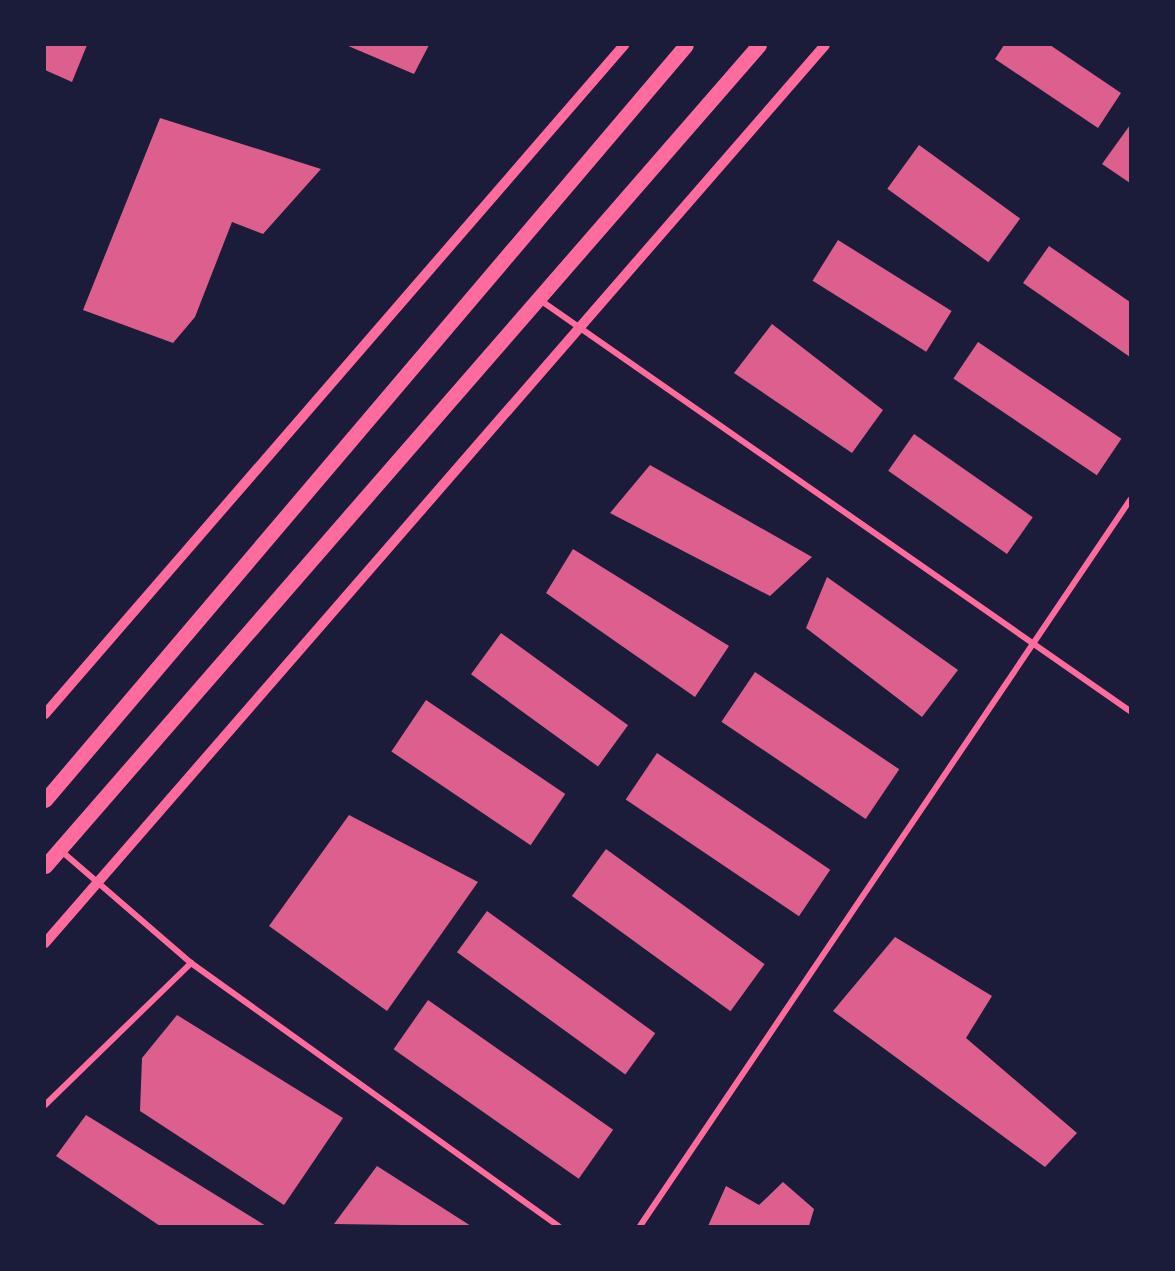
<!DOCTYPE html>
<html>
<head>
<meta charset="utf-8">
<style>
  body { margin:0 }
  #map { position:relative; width:1175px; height:1271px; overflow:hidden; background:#1b1b3a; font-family:"Source Serif 4",serif }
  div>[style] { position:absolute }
  .building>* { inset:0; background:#dd5f8e; transform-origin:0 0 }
  .minor>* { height:6px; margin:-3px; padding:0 3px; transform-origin:3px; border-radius:3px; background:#ff6b9d }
  .tertiary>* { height:10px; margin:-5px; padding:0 5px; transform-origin:5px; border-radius:5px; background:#ff6b9d }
  .primary>* { height:15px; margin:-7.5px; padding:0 7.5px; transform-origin:7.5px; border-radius:7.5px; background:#ff6b9d }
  span { translate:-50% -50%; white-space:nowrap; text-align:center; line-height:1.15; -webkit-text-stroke:6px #1b1b3a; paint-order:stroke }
  .frame { position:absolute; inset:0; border:46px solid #1b1b3a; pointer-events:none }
</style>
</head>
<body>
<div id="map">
  <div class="building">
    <i style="clip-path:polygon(45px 45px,87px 45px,72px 82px,45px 70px)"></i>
    <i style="clip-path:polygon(346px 45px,429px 45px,414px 74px)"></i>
    <i style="clip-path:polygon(1004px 45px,1050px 45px,1121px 93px,1098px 128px,995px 59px)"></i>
    <i style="clip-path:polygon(160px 118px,321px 169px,263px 234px,232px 222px,195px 317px,173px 343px,83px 310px)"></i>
    <i style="clip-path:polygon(1130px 125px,1130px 183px,1102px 164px)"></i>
    <i style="left:919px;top:145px;width:125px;height:54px;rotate:36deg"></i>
    <i style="left:838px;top:240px;width:134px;height:48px;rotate:32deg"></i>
    <i style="clip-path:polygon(1049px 246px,1130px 302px,1130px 357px,1023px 283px)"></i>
    <i style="clip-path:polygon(772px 324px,883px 410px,852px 453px,734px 373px)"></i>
    <i style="left:978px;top:342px;width:173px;height:44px;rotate:34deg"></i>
    <i style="left:914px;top:434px;width:145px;height:45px;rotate:35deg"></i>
    <i style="clip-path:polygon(650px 465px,812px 557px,770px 596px,610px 513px)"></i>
    <i style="clip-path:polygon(573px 549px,729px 646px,695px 697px,546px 593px)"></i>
    <i style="clip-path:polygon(827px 577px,958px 670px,922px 717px,806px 628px)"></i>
    <i style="left:501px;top:633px;width:157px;height:51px;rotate:36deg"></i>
    <i style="left:755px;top:672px;width:174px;height:60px;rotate:34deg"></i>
    <i style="left:426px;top:700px;width:168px;height:62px;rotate:34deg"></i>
    <i style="left:657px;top:753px;width:209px;height:56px;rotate:34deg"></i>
    <i style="clip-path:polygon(349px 815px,478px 882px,387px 1011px,269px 926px)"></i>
    <i style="left:606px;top:849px;width:196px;height:58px;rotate:36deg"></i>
    <i style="left:487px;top:911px;width:208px;height:51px;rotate:36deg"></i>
    <i style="clip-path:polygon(895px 937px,992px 996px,966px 1038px,1077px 1133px,1045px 1167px,833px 1011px)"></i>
    <i style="left:428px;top:1000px;width:226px;height:60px;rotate:35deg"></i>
    <i style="clip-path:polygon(177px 1015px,343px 1118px,284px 1205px,140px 1111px,142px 1058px)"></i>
    <i style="clip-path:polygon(86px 1115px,266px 1226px,160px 1226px,56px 1156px)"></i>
    <i style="clip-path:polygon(377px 1166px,471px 1226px,334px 1224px)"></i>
    <i style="clip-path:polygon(783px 1182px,814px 1209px,809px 1226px,708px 1226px,726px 1186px,759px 1205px)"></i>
  </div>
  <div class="minor">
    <i style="left:540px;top:300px;width:719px;rotate:34.86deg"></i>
    <i style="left:59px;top:849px;width:174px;rotate:40.8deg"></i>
    <i style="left:191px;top:963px;width:452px;rotate:35.6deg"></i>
    <i style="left:45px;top:1105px;width:204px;rotate:-44.2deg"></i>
    <i style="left:640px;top:1226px;width:876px;rotate:-55.98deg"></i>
  </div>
  <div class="tertiary">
    <i style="left:45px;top:714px;width:885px;rotate:-49.12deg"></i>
    <i style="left:45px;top:943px;width:1189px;rotate:-49.02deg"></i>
  </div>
  <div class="primary">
    <i style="left:45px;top:800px;width:990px;rotate:-49.67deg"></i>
    <i style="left:45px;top:866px;width:1088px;rotate:-48.99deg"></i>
  </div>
  <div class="frame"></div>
</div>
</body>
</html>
